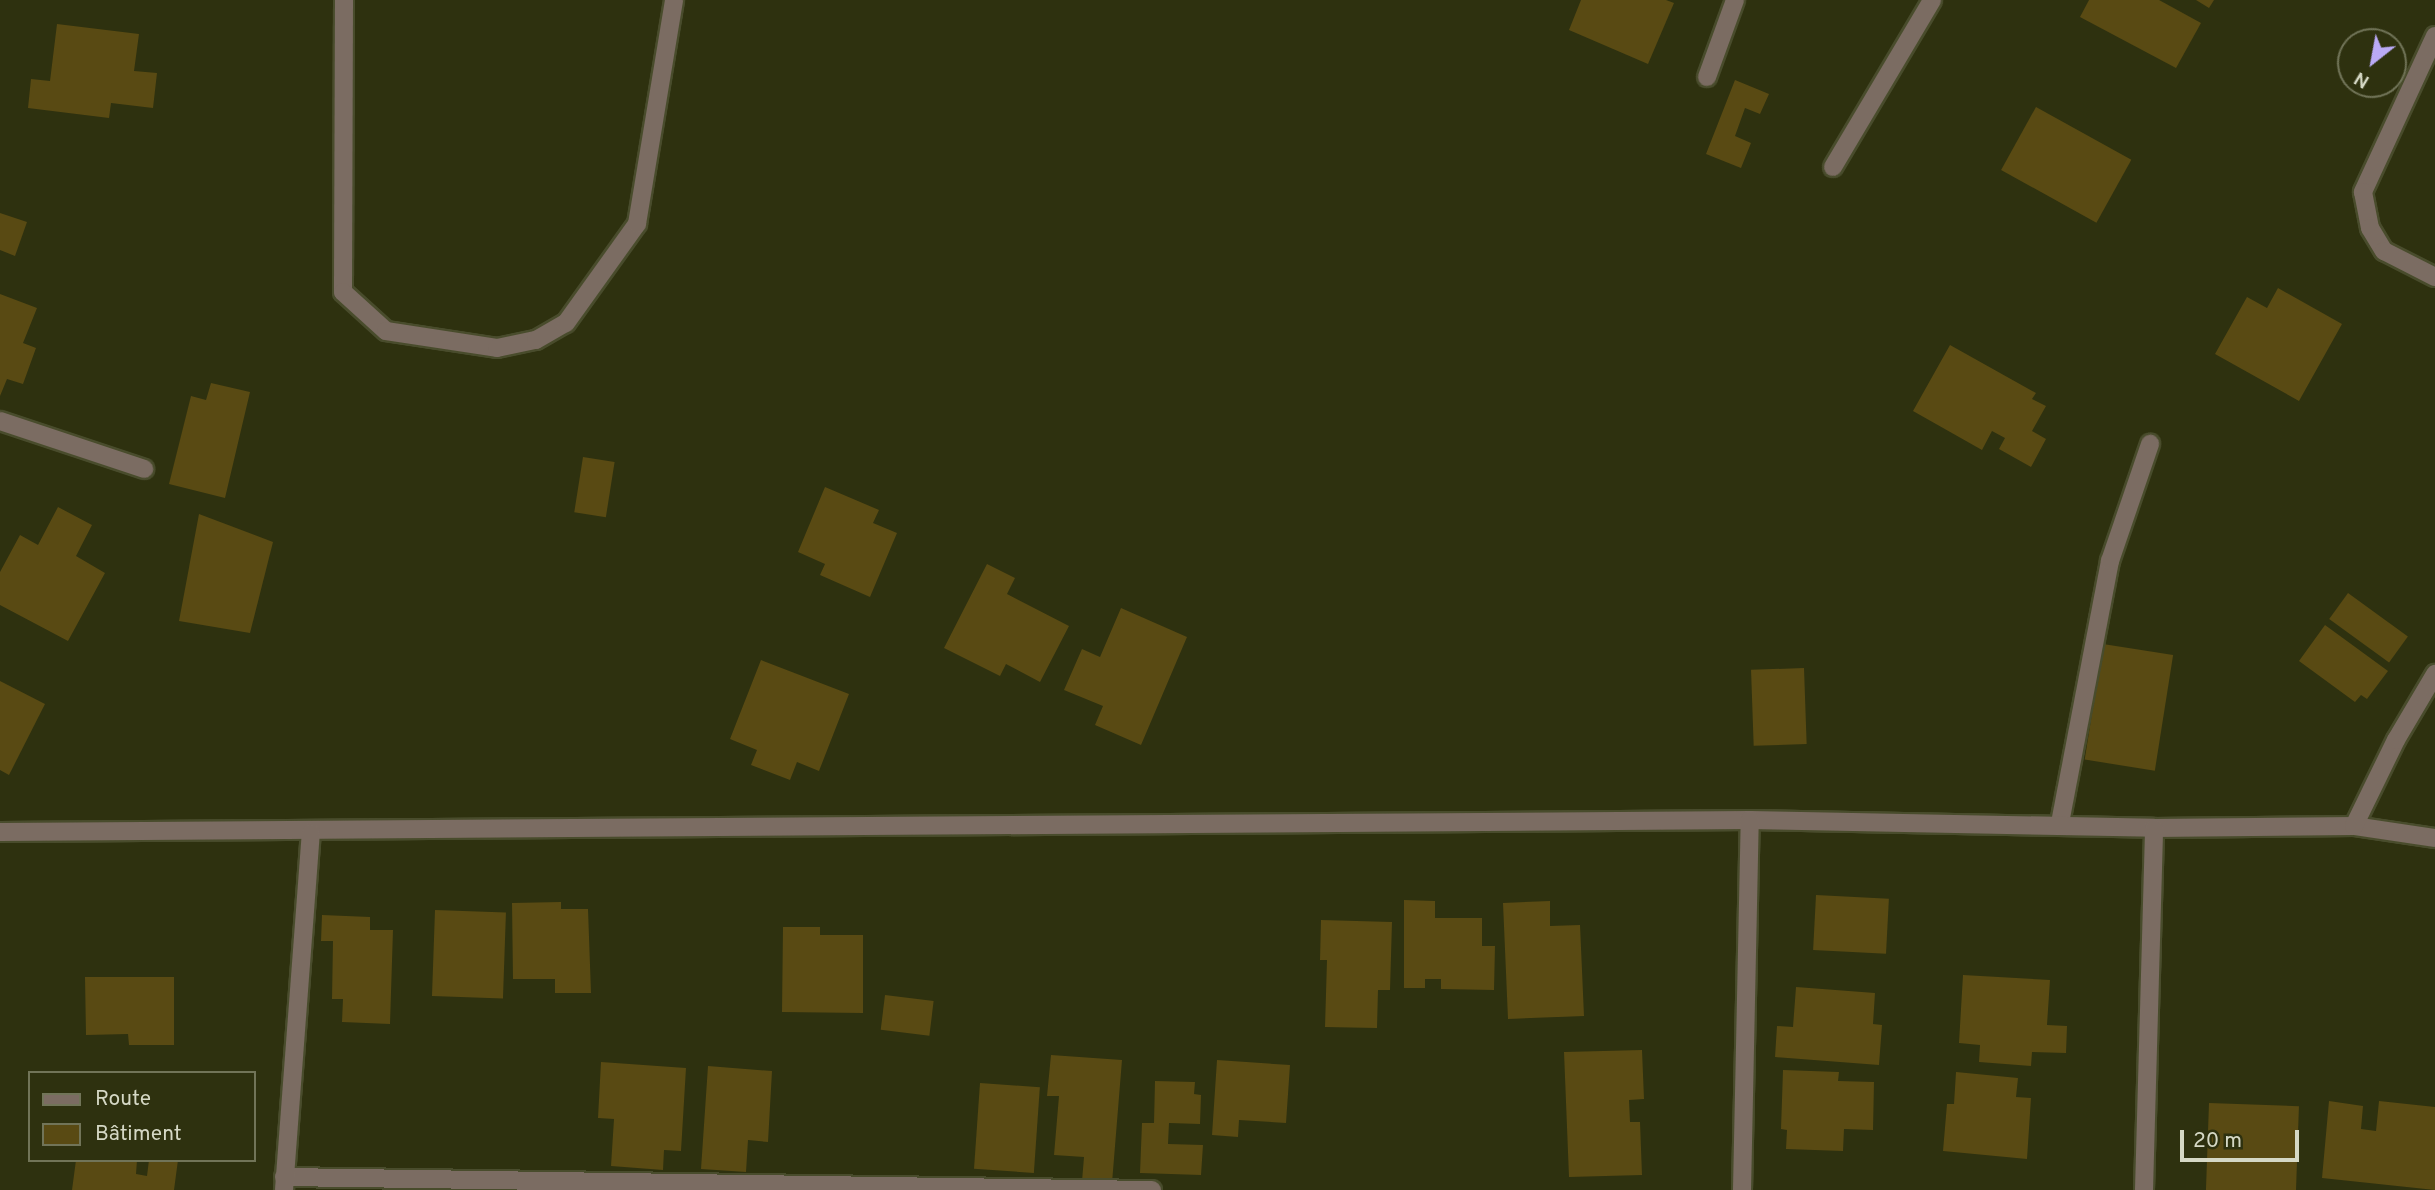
<!DOCTYPE html>
<html>
<head>
<meta charset="utf-8">
<style>
  body { margin:0 }
  #map { position:relative; width:2435px; height:1190px; overflow:hidden; background:#2e310f; font-family:Overpass,sans-serif }
  div>[style] { position:absolute }
  .building>* { inset:0; background:#594a13; transform-origin:0 0 }
  .roads { filter:drop-shadow(2px 0 #494c2c) drop-shadow(-2px 0 #494c2c) drop-shadow(0 2px #494c2c) drop-shadow(0 -2px #494c2c) }
  .minor>* { height:18px; margin:-9px; padding:0 9px; transform-origin:9px; border-radius:9px; background:#7b6c62 }
  span { translate:-50% -50%; white-space:nowrap; text-align:center; line-height:1.15; -webkit-text-stroke:6px #2e310f; paint-order:stroke }
  .legend { position:absolute; left:28px; top:1071px; width:228px; height:91px; box-sizing:border-box; background:#2e310f; border:2px solid #717458; margin:0; padding:9px 12px; list-style:none; font-size:21px; color:#d5d8c5 }
  .legend li { display:flex; align-items:center; gap:14px; height:35px }
  .legend b { width:35px; border:2px solid #717458 }
  .north { position:absolute; left:2337px; top:28px; width:70px; height:70px; box-sizing:border-box; background:#2e310f; border:2px solid #717458; border-radius:50%; rotate:211deg; font-size:19px; font-weight:700; line-height:28px; text-align:center; color:#d5d8c5 }
  .north::after { content:''; display:block; margin:auto; width:24px; height:32px; background:#baaaf6; clip-path:polygon(50% 0,100% 100%,50% 72%,0 100%) }
  .scale { position:absolute; left:2180px; top:1130px; width:119px; height:32px; box-sizing:border-box; border:4px solid #d5d8c5; border-top:0; padding-left:9px; font-size:21px; line-height:24px; white-space:nowrap; color:#d5d8c5; -webkit-text-stroke:5px #2e310f; paint-order:stroke }
</style>
</head>
<body>
<div id="map">
  <div class="building">
    <i style="clip-path:polygon(1581px 0,1666px 0,1674px 3px,1648px 64px,1569px 30px)"></i>
    <i style="clip-path:polygon(2089px 0,2159px 0,2201px 23px,2176px 68px,2080px 17px)"></i>
    <i style="clip-path:polygon(2196px 0,2214px 0,2209px 8px)"></i>
    <i style="clip-path:polygon(57px 24px,139px 34px,134px 71px,157px 73px,153px 108px,111px 103px,109px 118px,28px 108px,31px 79px,50px 81px)"></i>
    <i style="clip-path:polygon(1735px 80px,1769px 94px,1760px 114px,1745px 108px,1735px 136px,1751px 143px,1741px 168px,1706px 154px)"></i>
    <i style="left:2036px;top:107px;width:109px;height:72px;rotate:29deg"></i>
    <i style="clip-path:polygon(0 213px,27px 222px,15px 256px,0 250px)"></i>
    <i style="clip-path:polygon(2278px 288px,2342px 324px,2299px 401px,2215px 354px,2247px 297px,2267px 308px)"></i>
    <i style="clip-path:polygon(0 294px,37px 308px,23px 343px,36px 348px,23px 384px,7px 379px,0 396px)"></i>
    <i style="clip-path:polygon(1950px 345px,2036px 393px,2032px 399px,2046px 406px,2032px 431px,2046px 439px,2031px 467px,1999px 449px,2005px 438px,1992px 431px,1982px 450px,1913px 411px)"></i>
    <i style="clip-path:polygon(211px 383px,250px 392px,225px 498px,169px 484px,191px 396px,206px 400px)"></i>
    <i style="left:583px;top:457px;width:32px;height:56px;rotate:9deg"></i>
    <i style="clip-path:polygon(825px 487px,879px 510px,873px 523px,897px 533px,870px 597px,820px 575px,825px 564px,798px 552px)"></i>
    <i style="clip-path:polygon(58px 507px,92px 525px,76px 556px,105px 573px,68px 641px,0 605px,0 572px,20px 535px,38px 545px)"></i>
    <i style="clip-path:polygon(199px 514px,273px 542px,250px 633px,179px 621px)"></i>
    <i style="clip-path:polygon(987px 564px,1015px 578px,1007px 594px,1069px 626px,1040px 682px,1006px 664px,1000px 676px,944px 648px)"></i>
    <i style="left:2348px;top:593px;width:74px;height:32px;rotate:36deg"></i>
    <i style="clip-path:polygon(1121px 608px,1187px 637px,1141px 745px,1095px 725px,1103px 706px,1064px 690px,1082px 649px,1100px 657px)"></i>
    <i style="clip-path:polygon(2325px 625px,2388px 671px,2367px 699px,2361px 695px,2355px 702px,2299px 661px)"></i>
    <i style="left:2103px;top:644px;width:71px;height:117px;rotate:9deg"></i>
    <i style="clip-path:polygon(761px 660px,849px 694px,819px 771px,797px 762px,790px 780px,751px 765px,757px 750px,730px 739px)"></i>
    <i style="left:1804px;top:668px;width:76px;height:53px;rotate:88deg"></i>
    <i style="clip-path:polygon(0 681px,45px 704px,9px 775px,0 770px)"></i>
    <i style="left:1816px;top:895px;width:73px;height:55px;rotate:3deg"></i>
    <i style="clip-path:polygon(1404px 900px,1435px 901px,1435px 918px,1482px 918px,1482px 946px,1495px 946px,1494px 990px,1441px 989px,1441px 979px,1425px 979px,1425px 988px,1404px 988px)"></i>
    <i style="clip-path:polygon(1550px 901px,1550px 926px,1580px 925px,1584px 1016px,1508px 1019px,1503px 903px)"></i>
    <i style="clip-path:polygon(561px 902px,561px 909px,588px 909px,591px 993px,555px 993px,555px 979px,513px 979px,512px 903px)"></i>
    <i style="left:435px;top:910px;width:71px;height:86px;rotate:2deg"></i>
    <i style="clip-path:polygon(322px 915px,370px 917px,370px 930px,393px 930px,390px 1024px,342px 1022px,343px 999px,332px 999px,333px 941px,321px 941px)"></i>
    <i style="clip-path:polygon(1321px 920px,1392px 922px,1390px 990px,1378px 990px,1377px 1028px,1325px 1027px,1327px 960px,1320px 960px)"></i>
    <i style="clip-path:polygon(783px 927px,820px 927px,820px 935px,863px 935px,863px 1013px,782px 1012px)"></i>
    <i style="clip-path:polygon(1963px 975px,2050px 980px,2047px 1025px,2067px 1026px,2066px 1053px,2032px 1052px,2031px 1066px,1979px 1062px,1980px 1045px,1959px 1043px)"></i>
    <i style="clip-path:polygon(85px 977px,174px 977px,174px 1045px,129px 1045px,128px 1034px,86px 1035px)"></i>
    <i style="clip-path:polygon(1796px 987px,1875px 993px,1873px 1024px,1882px 1025px,1879px 1065px,1775px 1057px,1777px 1026px,1793px 1027px)"></i>
    <i style="left:885px;top:995px;width:49px;height:35px;rotate:7deg"></i>
    <i style="clip-path:polygon(1642px 1050px,1644px 1099px,1629px 1100px,1630px 1122px,1640px 1122px,1642px 1175px,1569px 1177px,1564px 1052px)"></i>
    <i style="clip-path:polygon(1051px 1055px,1122px 1060px,1112px 1183px,1082px 1181px,1084px 1157px,1054px 1155px,1059px 1096px,1047px 1096px)"></i>
    <i style="clip-path:polygon(1217px 1060px,1290px 1065px,1286px 1123px,1239px 1120px,1238px 1137px,1212px 1135px)"></i>
    <i style="clip-path:polygon(601px 1062px,686px 1068px,681px 1151px,664px 1150px,663px 1170px,611px 1166px,614px 1119px,598px 1118px)"></i>
    <i style="clip-path:polygon(708px 1066px,772px 1071px,768px 1142px,748px 1140px,746px 1172px,701px 1169px)"></i>
    <i style="clip-path:polygon(1783px 1070px,1839px 1072px,1838px 1081px,1874px 1082px,1873px 1130px,1844px 1129px,1843px 1151px,1786px 1149px,1787px 1130px,1781px 1129px)"></i>
    <i style="clip-path:polygon(1956px 1072px,2018px 1078px,2016px 1097px,2031px 1098px,2027px 1159px,1943px 1151px,1947px 1104px,1954px 1104px)"></i>
    <i style="clip-path:polygon(1155px 1081px,1195px 1082px,1194px 1094px,1201px 1095px,1200px 1124px,1169px 1123px,1168px 1144px,1203px 1145px,1201px 1175px,1140px 1173px,1142px 1123px,1154px 1123px)"></i>
    <i style="left:980px;top:1083px;width:60px;height:86px;rotate:4deg"></i>
    <i style="clip-path:polygon(2329px 1101px,2363px 1106px,2361px 1129px,2376px 1131px,2379px 1101px,2435px 1107px,2435px 1190px,2322px 1178px)"></i>
    <i style="left:2209px;top:1103px;width:90px;height:87px;rotate:2deg"></i>
    <i style="clip-path:polygon(76px 1160px,137px 1160px,136px 1174px,147px 1176px,149px 1160px,178px 1160px,174px 1190px,72px 1190px)"></i>
  </div>
  <div class="roads">
    <div class="minor">
      <i style="left:344px;top:0;width:292px;rotate:90.2deg"></i>
      <i style="left:343px;top:292px;width:58px;rotate:42.2deg"></i>
      <i style="left:386px;top:331px;width:112px;rotate:8.7deg"></i>
      <i style="left:497px;top:348px;width:40px;rotate:-12deg"></i>
      <i style="left:536px;top:340px;width:34px;rotate:-30deg"></i>
      <i style="left:566px;top:323px;width:122px;rotate:-54.4deg"></i>
      <i style="left:637px;top:224px;width:227px;rotate:-80.6deg"></i>
      <i style="left:2435px;top:36px;width:172px;rotate:114.8deg"></i>
      <i style="left:2363px;top:192px;width:37px;rotate:79deg"></i>
      <i style="left:2370px;top:228px;width:27px;rotate:59deg"></i>
      <i style="left:2384px;top:251px;width:57px;rotate:27deg"></i>
      <i style="left:1707px;top:77px;width:82px;rotate:-70deg"></i>
      <i style="left:1833px;top:167px;width:194px;rotate:-59.3deg"></i>
      <i style="left:0;top:421px;width:152px;rotate:18.4deg"></i>
      <i style="left:2060px;top:823px;width:267px;rotate:-79.2deg"></i>
      <i style="left:2110px;top:561px;width:124px;rotate:-71.1deg"></i>
      <i style="left:2354px;top:826px;width:82px;rotate:8.4deg"></i>
      <i style="left:0;top:832px;width:1750px;rotate:-0.39deg"></i>
      <i style="left:1750px;top:820px;width:404px;rotate:1.1deg"></i>
      <i style="left:2154px;top:828px;width:200px;rotate:-0.6deg"></i>
      <i style="left:2354px;top:826px;width:96px;rotate:-64deg"></i>
      <i style="left:2396px;top:740px;width:77px;rotate:-59.4deg"></i>
      <i style="left:284px;top:1177px;width:868px;rotate:0.86deg"></i>
      <i style="left:284px;top:1190px;width:358px;rotate:-85.7deg"></i>
      <i style="left:1742px;top:1190px;width:370px;rotate:-88.8deg"></i>
      <i style="left:2144px;top:1190px;width:362px;rotate:-88.4deg"></i>
    </div>
  </div>
  <ul class="legend">
  <li><b style="height:9px;background:#7b6c62"></b>Route</li>
  <li><b style="height:19px;background:#594a13"></b>Bâtiment</li>
  </ul>
  <div class="north">N</div>
  <div class="scale">20 m</div>
</div>
</body>
</html>
